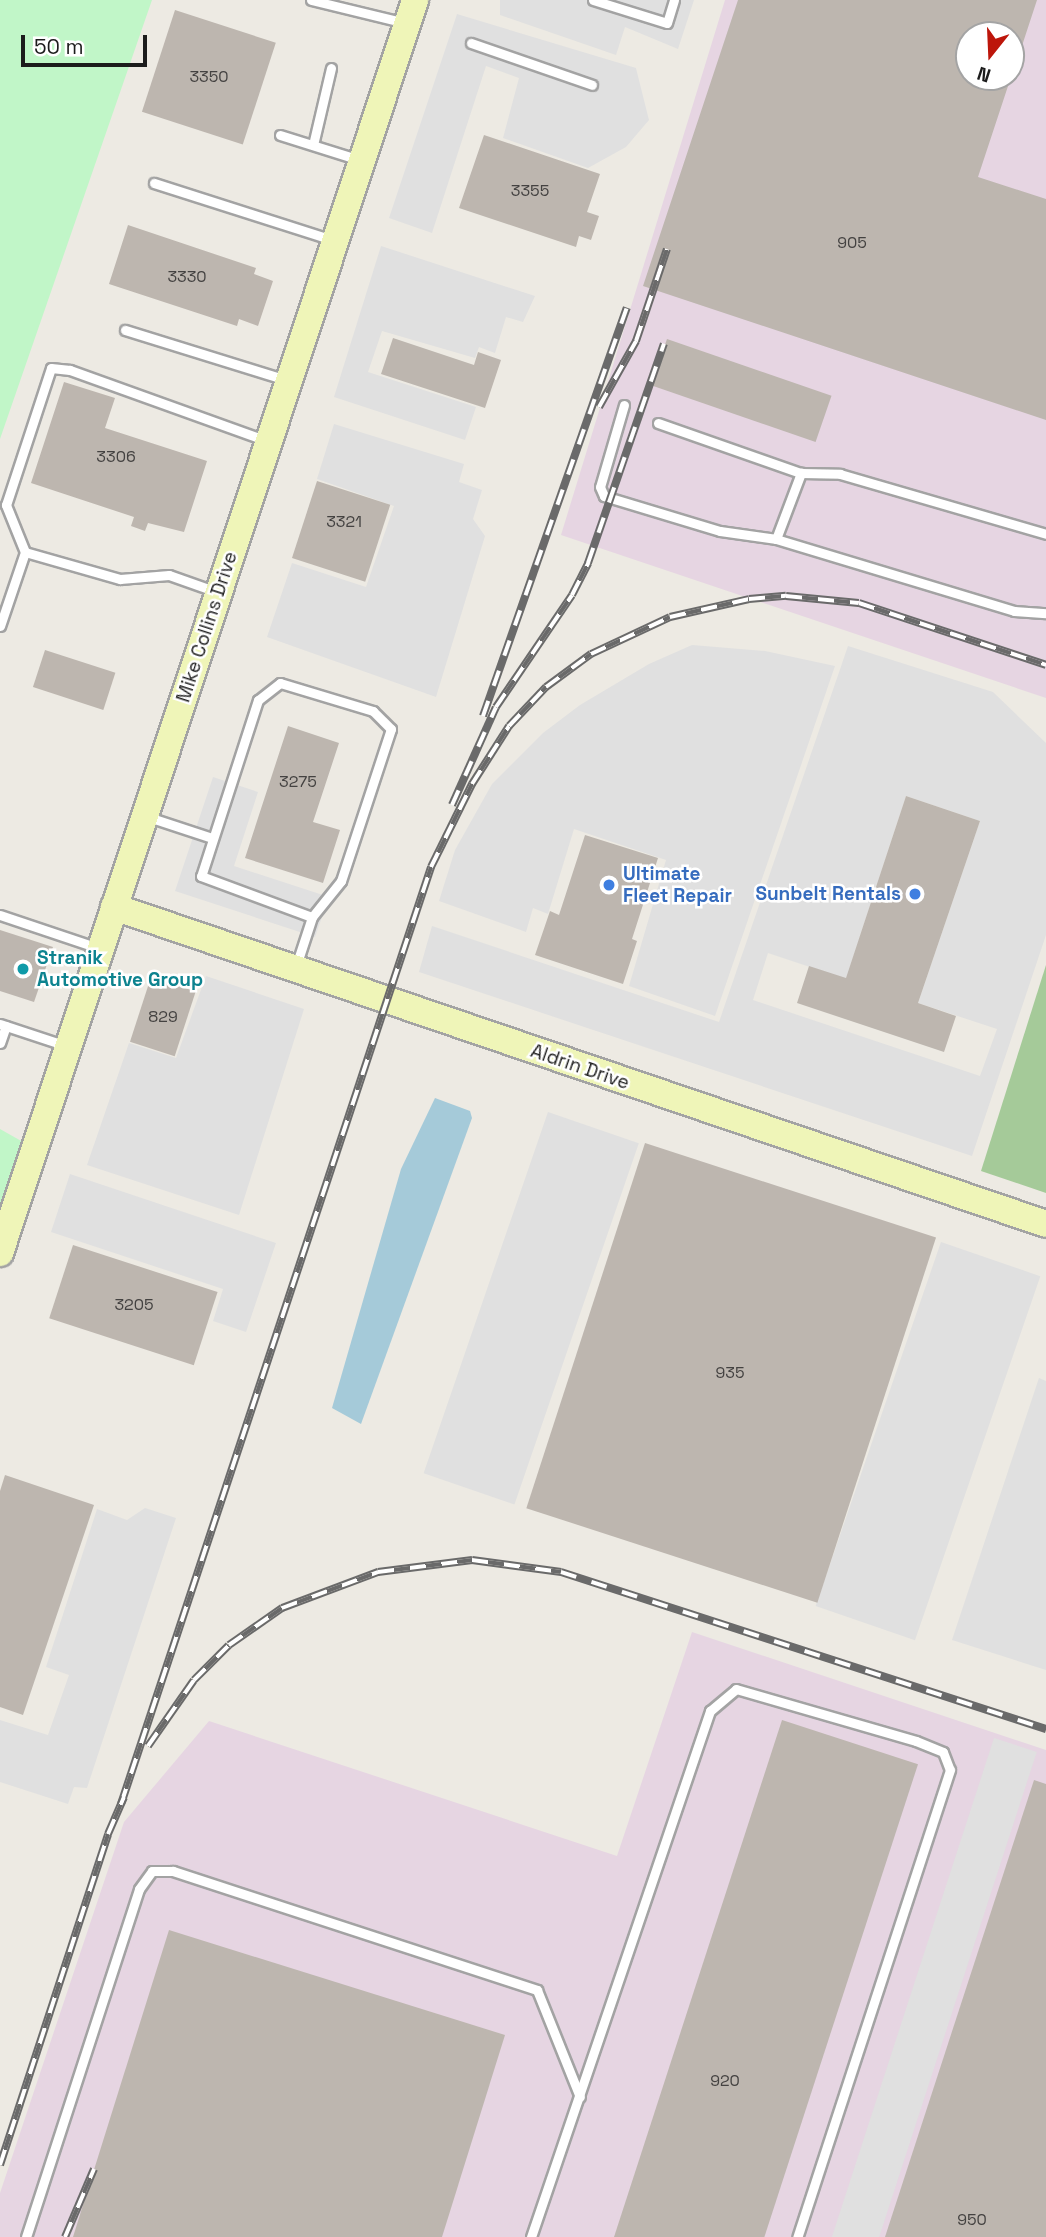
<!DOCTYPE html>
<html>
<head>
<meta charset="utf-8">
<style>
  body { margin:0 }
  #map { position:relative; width:1046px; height:2237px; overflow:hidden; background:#edeae3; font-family:"Space Grotesk",sans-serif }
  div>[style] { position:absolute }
  .industrial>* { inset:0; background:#e6d5e2 }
  .forest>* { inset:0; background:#a5ca99 }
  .park>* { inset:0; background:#c1f6c8 }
  .parking>* { inset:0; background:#e0e0e0; transform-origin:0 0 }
  .water>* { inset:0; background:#a5cad9 }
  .building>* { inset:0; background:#bdb6af; transform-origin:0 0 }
  .roads { filter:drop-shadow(2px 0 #a3a3a3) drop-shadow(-2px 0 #a3a3a3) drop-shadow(0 2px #a3a3a3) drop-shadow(0 -2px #a3a3a3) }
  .lane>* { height:9px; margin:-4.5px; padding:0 4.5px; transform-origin:4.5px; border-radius:4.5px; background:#fff }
  .secondary>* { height:26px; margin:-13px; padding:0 13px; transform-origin:13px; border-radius:13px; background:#eff5b8 }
  .rail>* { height:8px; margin-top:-4px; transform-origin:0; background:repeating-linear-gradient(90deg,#fff 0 16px,#6a6a6a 0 32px); box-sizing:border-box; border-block:2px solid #6a6a6a }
  .dots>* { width:19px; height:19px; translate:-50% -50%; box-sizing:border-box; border:4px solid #fff; border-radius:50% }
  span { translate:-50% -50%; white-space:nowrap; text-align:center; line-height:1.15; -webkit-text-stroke:5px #fff; paint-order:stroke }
  .number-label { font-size:16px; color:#444241 }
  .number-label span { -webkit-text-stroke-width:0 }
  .street-label { font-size:19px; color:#1c1c1c }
  .shop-label { font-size:19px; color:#366cbe; font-weight:700 }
  .left { translate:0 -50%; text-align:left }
  .right { translate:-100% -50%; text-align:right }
  .culture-label { font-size:19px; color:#0d838f; font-weight:700 }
  .north { position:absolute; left:955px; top:21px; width:70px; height:70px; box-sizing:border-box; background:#fff; border:2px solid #a4a4a4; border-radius:50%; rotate:198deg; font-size:19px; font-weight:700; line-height:28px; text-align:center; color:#1c1c1c }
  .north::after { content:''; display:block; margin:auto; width:24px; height:32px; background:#bd160b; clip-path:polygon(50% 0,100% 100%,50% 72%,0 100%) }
  .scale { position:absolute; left:21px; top:35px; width:126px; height:32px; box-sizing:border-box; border:4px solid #1c1c1c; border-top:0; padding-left:9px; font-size:21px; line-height:24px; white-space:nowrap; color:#1c1c1c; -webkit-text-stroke:5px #fff; paint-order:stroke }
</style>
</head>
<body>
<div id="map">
  <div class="industrial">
    <i style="clip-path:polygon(evenodd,725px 0,1046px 0,1046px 698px,561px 535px,725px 0,969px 35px,1011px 35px,1011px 77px,969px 77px,969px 35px)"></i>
    <i style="clip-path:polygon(692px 1632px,1046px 1750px,1046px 2237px,0 2237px,0 2193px,124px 1822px,209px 1721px,617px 1856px)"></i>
  </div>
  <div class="forest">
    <i style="clip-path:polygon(1046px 965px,1046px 1193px,981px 1171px)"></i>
  </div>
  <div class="park">
    <i style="clip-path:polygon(0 0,152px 0,0 439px)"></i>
    <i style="clip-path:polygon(0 1129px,23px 1142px,0 1213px)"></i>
  </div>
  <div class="parking">
    <i style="clip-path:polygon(500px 0,694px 0,678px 49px,625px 27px,616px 55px,500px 15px)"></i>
    <i style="clip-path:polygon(457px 14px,636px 68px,649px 120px,626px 147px,588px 168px,503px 138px,519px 78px,486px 66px,432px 233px,389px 218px)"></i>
    <i style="clip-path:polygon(381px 246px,535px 296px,523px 322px,506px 317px,495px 353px,479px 347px,475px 358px,382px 331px,368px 372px,476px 407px,465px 440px,334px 397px)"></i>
    <i style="clip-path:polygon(334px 424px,464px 464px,459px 482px,482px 490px,473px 519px,485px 536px,436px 697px,267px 637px,292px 563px,366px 587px,394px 506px,317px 479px)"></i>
    <i style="clip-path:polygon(692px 645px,765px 651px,835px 666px,715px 1016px,629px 986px,666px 860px,574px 829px,548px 914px,533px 908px,526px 932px,439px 901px,455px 850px,492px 784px,543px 733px,580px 705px,649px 664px)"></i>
    <i style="clip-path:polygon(evenodd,848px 646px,993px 692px,1046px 743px,1046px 935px,972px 1156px,419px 972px,432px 926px,719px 1022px,848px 646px,906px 796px,980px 821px,918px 1003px,997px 1029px,980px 1076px,753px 1000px,768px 953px,846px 979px,906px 796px)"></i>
    <i style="clip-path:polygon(213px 777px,258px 792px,234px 866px,329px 897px,315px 937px,175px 891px)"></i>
    <i style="clip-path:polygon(206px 976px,304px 1009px,239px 1215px,87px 1165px,129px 1043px,176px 1058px)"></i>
    <i style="left:548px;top:1112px;width:96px;height:382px;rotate:19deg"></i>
    <i style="clip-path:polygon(70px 1174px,276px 1243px,246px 1332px,213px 1321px,223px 1289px,51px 1232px)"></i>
    <i style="left:941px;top:1242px;width:105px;height:385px;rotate:19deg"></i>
    <i style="clip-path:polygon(1039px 1378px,1046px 1381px,1046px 1670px,952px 1640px)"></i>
    <i style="clip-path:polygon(145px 1508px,176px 1518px,87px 1788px,74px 1787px,68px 1804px,0 1782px,0 1720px,48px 1735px,69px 1675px,46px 1667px,97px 1509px,127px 1520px)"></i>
    <i style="left:994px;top:1738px;width:45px;height:526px;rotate:18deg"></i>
  </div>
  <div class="water">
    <i style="clip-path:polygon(435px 1098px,470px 1111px,472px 1118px,361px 1424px,332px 1408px,401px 1169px)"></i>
  </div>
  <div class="building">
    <i style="clip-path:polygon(738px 0,1037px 0,1014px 70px,1011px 35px,969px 35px,969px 77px,1011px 77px,978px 177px,1046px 199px,1046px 420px,643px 286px)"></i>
    <i style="left:175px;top:10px;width:106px;height:107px;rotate:18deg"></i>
    <i style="clip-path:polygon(484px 135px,600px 174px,587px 212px,599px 216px,591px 240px,579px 236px,576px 247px,459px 208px)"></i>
    <i style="clip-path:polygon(128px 225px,256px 268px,254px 274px,273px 281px,258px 326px,239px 319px,237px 326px,109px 284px)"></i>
    <i style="clip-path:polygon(393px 338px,474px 365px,478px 352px,501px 360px,485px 408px,381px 374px)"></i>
    <i style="left:667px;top:339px;width:174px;height:49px;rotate:19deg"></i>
    <i style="clip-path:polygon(64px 382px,115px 398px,105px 428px,207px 461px,184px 532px,148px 523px,145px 531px,131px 526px,134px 517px,31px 483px)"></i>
    <i style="left:317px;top:481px;width:77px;height:81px;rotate:18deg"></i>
    <i style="left:45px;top:650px;width:74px;height:39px;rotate:18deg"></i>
    <i style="clip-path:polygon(288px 726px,339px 743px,313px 822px,340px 830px,323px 883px,245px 858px)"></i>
    <i style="clip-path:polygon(906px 796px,980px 821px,918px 1003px,956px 1016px,944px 1052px,797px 1003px,809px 966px,846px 978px)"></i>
    <i style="clip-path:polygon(585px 835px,658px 858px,632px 939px,637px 941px,623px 984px,535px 955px,550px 911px,559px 915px)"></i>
    <i style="clip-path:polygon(0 930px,53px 947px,34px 1002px,0 991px)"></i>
    <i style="left:151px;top:977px;width:47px;height:68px;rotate:18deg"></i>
    <i style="left:645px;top:1143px;width:306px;height:384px;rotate:18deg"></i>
    <i style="left:73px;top:1245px;width:152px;height:77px;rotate:18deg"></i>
    <i style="clip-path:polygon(5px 1475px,94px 1505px,23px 1715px,0 1707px,0 1491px)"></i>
    <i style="left:782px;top:1720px;width:143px;height:545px;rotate:18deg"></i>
    <i style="clip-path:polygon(1034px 1780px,1046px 1784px,1046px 2237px,885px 2237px)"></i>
    <i style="clip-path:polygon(169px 1930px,505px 2035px,442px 2237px,73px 2237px)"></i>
  </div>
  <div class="roads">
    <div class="lane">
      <i style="left:311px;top:0;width:97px;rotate:13.7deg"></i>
      <i style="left:593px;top:0;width:77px;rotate:17.3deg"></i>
      <i style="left:667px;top:23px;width:24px;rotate:-73deg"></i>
      <i style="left:471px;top:43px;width:128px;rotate:19.1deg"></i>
      <i style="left:280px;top:135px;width:84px;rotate:17.4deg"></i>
      <i style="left:313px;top:145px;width:79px;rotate:-76.8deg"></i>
      <i style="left:154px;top:183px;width:188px;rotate:17.7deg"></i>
      <i style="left:125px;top:330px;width:170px;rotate:17.2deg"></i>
      <i style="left:624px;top:405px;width:85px;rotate:106.3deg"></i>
      <i style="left:600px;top:487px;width:10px;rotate:66deg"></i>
      <i style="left:604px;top:496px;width:121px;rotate:16.8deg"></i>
      <i style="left:720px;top:531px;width:57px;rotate:8.1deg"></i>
      <i style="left:776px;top:539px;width:71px;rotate:-69.3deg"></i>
      <i style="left:658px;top:423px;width:151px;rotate:19.3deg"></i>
      <i style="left:801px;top:473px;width:39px;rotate:1deg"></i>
      <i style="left:840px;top:474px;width:215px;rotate:16.2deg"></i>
      <i style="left:776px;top:539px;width:249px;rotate:16.8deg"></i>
      <i style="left:1014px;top:611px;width:32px;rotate:4deg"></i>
      <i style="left:25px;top:552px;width:51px;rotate:-112deg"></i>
      <i style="left:6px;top:505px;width:144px;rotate:-71.8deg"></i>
      <i style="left:51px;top:368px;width:19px;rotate:6deg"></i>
      <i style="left:70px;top:370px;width:209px;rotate:19.8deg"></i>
      <i style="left:0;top:626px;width:78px;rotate:-71.3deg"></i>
      <i style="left:25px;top:552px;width:99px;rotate:15.9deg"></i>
      <i style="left:120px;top:579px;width:49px;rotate:-4.7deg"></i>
      <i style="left:169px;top:575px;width:51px;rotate:19.5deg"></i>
      <i style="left:148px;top:817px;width:67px;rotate:18.2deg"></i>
      <i style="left:0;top:915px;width:103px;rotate:18.6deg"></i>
      <i style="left:296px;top:966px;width:52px;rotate:-71.9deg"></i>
      <i style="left:312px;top:917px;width:46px;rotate:-51.1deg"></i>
      <i style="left:341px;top:881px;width:160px;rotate:-71.8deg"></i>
      <i style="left:391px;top:729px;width:25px;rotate:-135deg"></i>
      <i style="left:373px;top:711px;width:97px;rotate:-163.2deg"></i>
      <i style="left:280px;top:683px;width:28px;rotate:142deg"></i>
      <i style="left:258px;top:700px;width:185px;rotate:107.9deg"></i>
      <i style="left:201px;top:876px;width:118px;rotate:20.3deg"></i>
      <i style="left:0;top:1024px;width:71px;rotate:18.2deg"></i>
      <i style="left:0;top:1043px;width:18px;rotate:-71deg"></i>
      <i style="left:26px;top:2237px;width:366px;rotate:-72deg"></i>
      <i style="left:139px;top:1889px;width:22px;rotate:-54deg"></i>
      <i style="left:152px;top:1871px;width:21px"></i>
      <i style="left:173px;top:1871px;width:383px;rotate:18.1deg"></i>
      <i style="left:537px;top:1990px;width:115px;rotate:68.1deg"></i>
      <i style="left:531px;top:2237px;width:556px;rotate:-71.21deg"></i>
      <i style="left:710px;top:1711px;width:34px;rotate:-40deg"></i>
      <i style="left:736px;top:1689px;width:187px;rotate:16.1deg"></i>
      <i style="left:916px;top:1741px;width:29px;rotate:22deg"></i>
      <i style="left:943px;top:1752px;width:19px;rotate:69deg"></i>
      <i style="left:950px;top:1770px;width:491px;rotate:108.1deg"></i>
    </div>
    <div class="secondary">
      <i style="left:114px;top:907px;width:984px;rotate:18.78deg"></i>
      <i style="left:0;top:1253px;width:1320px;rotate:-71.67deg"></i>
    </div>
  </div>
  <div class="rail">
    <i style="left:599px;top:407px;width:76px;rotate:-60.7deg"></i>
    <i style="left:636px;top:341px;width:97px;rotate:-71.4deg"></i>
    <i style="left:483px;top:716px;width:433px;rotate:-70.6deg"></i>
    <i style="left:452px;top:805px;width:107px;rotate:-65.8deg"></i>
    <i style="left:496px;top:707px;width:135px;rotate:-55.8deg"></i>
    <i style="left:572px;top:595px;width:36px;rotate:-63deg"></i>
    <i style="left:588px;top:563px;width:232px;rotate:-70.9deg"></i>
    <i style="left:148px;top:1746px;width:80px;rotate:-55.1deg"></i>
    <i style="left:194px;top:1680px;width:49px;rotate:-45deg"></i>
    <i style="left:229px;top:1645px;width:65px;rotate:-34.9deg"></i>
    <i style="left:282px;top:1608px;width:103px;rotate:-20.6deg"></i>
    <i style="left:378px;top:1572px;width:95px;rotate:-7.3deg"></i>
    <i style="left:472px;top:1560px;width:90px;rotate:7.7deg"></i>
    <i style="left:561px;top:1572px;width:510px;rotate:17.94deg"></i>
    <i style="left:121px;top:1804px;width:987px;rotate:-71.69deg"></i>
    <i style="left:431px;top:867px;width:93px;rotate:-63.7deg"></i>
    <i style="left:472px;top:784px;width:69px;rotate:-57.5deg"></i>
    <i style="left:509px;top:726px;width:54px;rotate:-46.5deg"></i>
    <i style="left:546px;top:687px;width:56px;rotate:-36.3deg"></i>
    <i style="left:591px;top:654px;width:87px;rotate:-25.1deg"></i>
    <i style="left:670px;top:617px;width:81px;rotate:-12.8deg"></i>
    <i style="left:749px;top:599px;width:37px;rotate:-5deg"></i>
    <i style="left:786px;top:596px;width:73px;rotate:5.5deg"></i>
    <i style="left:859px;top:603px;width:197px;rotate:18.3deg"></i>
    <i style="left:0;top:2165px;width:348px;rotate:-71.9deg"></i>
    <i style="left:108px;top:1834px;width:40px;rotate:-66.6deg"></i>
    <i style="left:65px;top:2237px;width:74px;rotate:-66.9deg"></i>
  </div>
  <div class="dots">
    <i style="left:609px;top:885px;background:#3f7fe0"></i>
    <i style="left:915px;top:894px;background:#3f7fe0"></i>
    <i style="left:23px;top:969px;background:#0f9aa8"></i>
  </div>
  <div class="number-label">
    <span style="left:209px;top:77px">3350</span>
    <span style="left:530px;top:191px">3355</span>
    <span style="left:852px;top:243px">905</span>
    <span style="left:187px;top:277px">3330</span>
    <span style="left:116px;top:457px">3306</span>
    <span style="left:344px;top:522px">3321</span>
    <span style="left:298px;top:782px">3275</span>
    <span style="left:163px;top:1017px">829</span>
    <span style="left:134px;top:1305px">3205</span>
    <span style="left:730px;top:1373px">935</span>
    <span style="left:725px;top:2081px">920</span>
    <span style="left:972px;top:2220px">950</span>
  </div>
  <div class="street-label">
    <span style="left:207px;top:627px;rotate:-72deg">Mike Collins Drive</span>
    <span style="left:580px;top:1067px;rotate:19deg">Aldrin Drive</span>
  </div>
  <div class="shop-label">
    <span class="left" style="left:623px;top:885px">Ultimate<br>Fleet Repair</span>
    <span class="right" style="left:901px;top:894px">Sunbelt Rentals</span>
  </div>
  <div class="culture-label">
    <span class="left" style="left:37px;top:969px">Stranik<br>Automotive Group</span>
  </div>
  <div class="north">N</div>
  <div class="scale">50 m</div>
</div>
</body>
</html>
